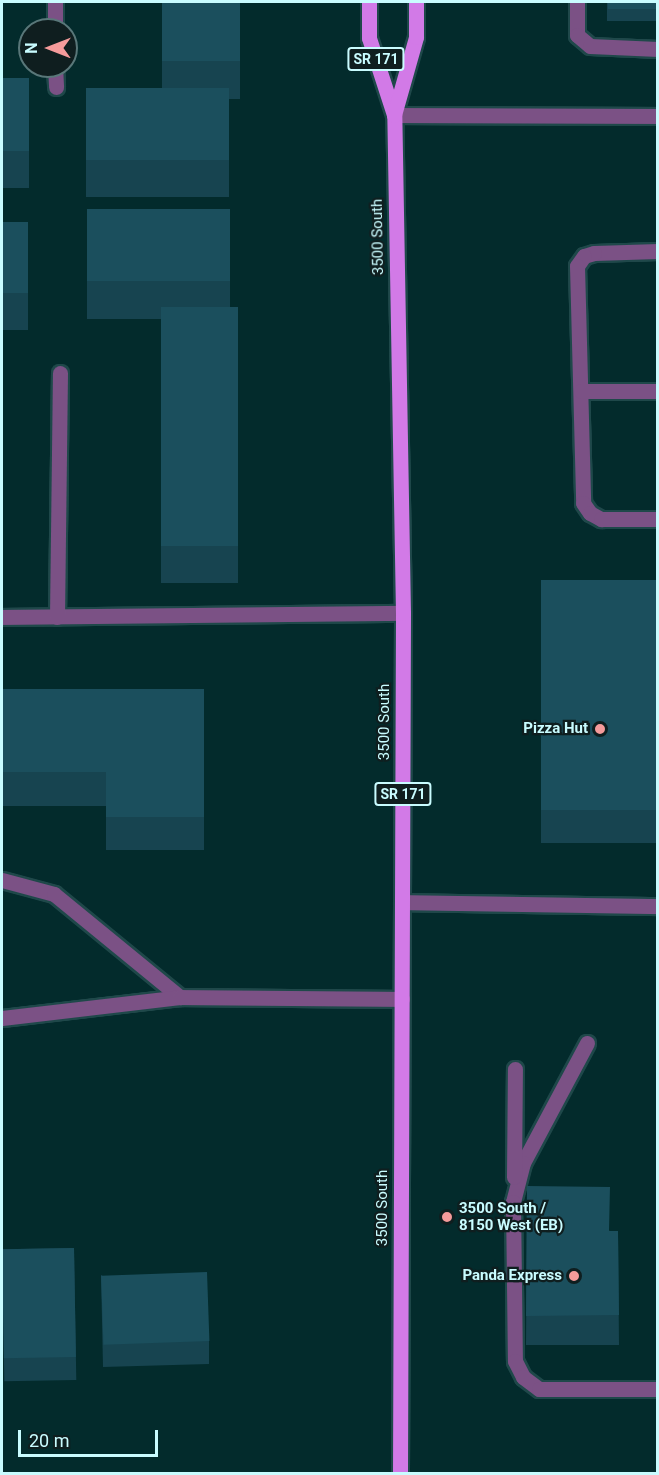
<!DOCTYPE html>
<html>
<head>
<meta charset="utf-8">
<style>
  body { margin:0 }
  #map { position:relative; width:659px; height:1475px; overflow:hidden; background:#032b2c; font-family:Roboto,sans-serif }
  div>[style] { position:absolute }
  .roads { filter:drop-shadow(2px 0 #1f484a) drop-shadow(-2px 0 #1f484a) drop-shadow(0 2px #1f484a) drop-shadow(0 -2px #1f484a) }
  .lane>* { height:15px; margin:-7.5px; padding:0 7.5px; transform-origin:7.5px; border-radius:7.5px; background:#7b5185 }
  .primary>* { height:15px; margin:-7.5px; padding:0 7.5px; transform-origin:7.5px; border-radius:7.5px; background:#d27ae7 }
  .wall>* { inset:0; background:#174450; transform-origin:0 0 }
  .building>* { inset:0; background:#1b4f5d; transform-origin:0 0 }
  .dots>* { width:16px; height:16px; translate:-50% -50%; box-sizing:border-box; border:3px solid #0f1e1f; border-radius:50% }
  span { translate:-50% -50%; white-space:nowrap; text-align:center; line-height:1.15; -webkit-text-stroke:4.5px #0f1e1f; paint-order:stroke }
  .shield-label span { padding:2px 4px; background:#0f1e1f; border:2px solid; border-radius:4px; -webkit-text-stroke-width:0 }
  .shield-label { font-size:14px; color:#c9fcff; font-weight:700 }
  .street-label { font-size:15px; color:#c9fcff }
  .poi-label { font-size:15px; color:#c9fcff; font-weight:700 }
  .right { translate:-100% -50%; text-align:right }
  .left { translate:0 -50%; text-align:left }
  .frame { position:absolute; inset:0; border:3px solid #c9fcff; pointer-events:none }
  .north { position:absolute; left:18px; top:18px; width:60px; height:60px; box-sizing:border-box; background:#0f1e1f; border:2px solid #597779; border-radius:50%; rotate:270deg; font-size:16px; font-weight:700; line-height:24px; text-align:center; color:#c9fcff }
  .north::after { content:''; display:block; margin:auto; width:21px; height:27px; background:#f59b9b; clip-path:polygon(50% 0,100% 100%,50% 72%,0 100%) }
  .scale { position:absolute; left:18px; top:1430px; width:140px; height:27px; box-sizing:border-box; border:3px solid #c9fcff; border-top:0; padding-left:8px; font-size:18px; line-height:21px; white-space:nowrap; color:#c9fcff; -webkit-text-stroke:4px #0f1e1f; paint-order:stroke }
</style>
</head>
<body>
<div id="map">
  <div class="roads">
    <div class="lane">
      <i style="left:55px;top:2px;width:28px;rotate:90deg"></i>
      <i style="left:577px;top:2px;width:33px;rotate:90deg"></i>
      <i style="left:577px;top:35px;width:17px;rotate:40deg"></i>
      <i style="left:590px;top:46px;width:68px;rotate:2.5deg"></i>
      <i style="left:55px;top:66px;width:21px;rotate:87deg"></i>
      <i style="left:394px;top:115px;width:264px;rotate:0.2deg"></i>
      <i style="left:658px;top:251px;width:64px;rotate:178.2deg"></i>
      <i style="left:594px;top:253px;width:10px;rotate:163deg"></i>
      <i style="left:584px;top:256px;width:12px;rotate:125deg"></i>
      <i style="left:577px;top:266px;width:237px;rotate:88.5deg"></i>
      <i style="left:583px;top:503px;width:12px;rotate:55deg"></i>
      <i style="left:590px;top:513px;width:13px;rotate:29deg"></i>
      <i style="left:601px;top:519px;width:57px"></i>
      <i style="left:581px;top:391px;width:77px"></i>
      <i style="left:2px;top:617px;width:401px;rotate:-0.6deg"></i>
      <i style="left:57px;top:617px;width:244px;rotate:-89.3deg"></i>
      <i style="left:2px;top:880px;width:54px;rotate:15.1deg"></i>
      <i style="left:54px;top:894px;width:163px;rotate:39.3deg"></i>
      <i style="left:402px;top:902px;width:256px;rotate:0.9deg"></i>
      <i style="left:2px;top:1018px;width:179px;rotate:-6.7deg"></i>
      <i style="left:180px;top:997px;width:222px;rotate:0.5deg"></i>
      <i style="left:587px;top:1043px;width:136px;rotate:118.1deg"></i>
      <i style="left:523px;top:1163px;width:40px;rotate:104.4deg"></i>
      <i style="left:513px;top:1202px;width:159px;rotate:89.3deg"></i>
      <i style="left:515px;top:1361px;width:18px;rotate:63deg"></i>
      <i style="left:523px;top:1377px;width:20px;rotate:37deg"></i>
      <i style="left:539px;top:1389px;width:119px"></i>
      <i style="left:514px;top:1177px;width:108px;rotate:-89.5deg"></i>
    </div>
    <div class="primary">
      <i style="left:369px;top:2px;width:36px;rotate:90deg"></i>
      <i style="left:369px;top:38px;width:81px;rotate:72deg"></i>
      <i style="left:400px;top:1474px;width:861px;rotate:-89.8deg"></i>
      <i style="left:403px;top:613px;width:498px;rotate:-91deg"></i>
      <i style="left:394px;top:115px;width:81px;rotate:-74.2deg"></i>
      <i style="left:416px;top:37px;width:35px;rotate:-90deg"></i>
    </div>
  </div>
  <div class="wall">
    <i style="clip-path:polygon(162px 2px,240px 2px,240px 99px,229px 99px,229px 197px,86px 197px,86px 88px,162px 88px)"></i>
    <i style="left:607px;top:2px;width:50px;height:19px"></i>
    <i style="left:2px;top:78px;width:27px;height:110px"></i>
    <i style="clip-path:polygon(230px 209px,230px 307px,238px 307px,238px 583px,161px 583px,161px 319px,87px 319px,87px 210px)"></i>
    <i style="left:2px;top:222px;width:26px;height:108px"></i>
    <i style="left:657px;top:580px;width:263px;height:116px;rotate:90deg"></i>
    <i style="clip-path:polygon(2px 689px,204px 689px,204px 850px,106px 850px,106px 806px,2px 806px)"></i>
    <i style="clip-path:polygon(527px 1186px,610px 1231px,618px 1231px,619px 1345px,526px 1345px)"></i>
    <i style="left:74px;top:1248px;width:132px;height:72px;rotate:89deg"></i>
    <i style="clip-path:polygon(101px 1275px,209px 1341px,209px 1364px,103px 1367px)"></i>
  </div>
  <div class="building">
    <i style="left:162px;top:2px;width:78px;height:59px"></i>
    <i style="left:608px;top:2px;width:49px;height:7px"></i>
    <i style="left:2px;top:78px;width:27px;height:73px"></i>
    <i style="left:86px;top:88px;width:143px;height:72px"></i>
    <i style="left:230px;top:209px;width:72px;height:143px;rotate:90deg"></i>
    <i style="left:2px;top:222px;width:26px;height:71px"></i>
    <i style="left:161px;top:307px;width:77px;height:239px"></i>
    <i style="left:657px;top:580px;width:230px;height:116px;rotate:90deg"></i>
    <i style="clip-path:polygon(2px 689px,204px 689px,204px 817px,106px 817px,106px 772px,2px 772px)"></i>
    <i style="clip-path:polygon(527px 1186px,610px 1187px,609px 1231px,618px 1231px,619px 1315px,526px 1316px)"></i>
    <i style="left:74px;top:1248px;width:109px;height:72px;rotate:89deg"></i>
    <i style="left:207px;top:1272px;width:69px;height:106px;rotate:88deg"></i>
  </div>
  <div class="dots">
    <i style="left:600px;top:729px;background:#f59b9b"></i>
    <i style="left:447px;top:1217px;background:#f59b9b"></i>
    <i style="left:574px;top:1276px;background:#f59b9b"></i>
  </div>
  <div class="shield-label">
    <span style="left:376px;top:59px">SR 171</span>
    <span style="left:403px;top:794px">SR 171</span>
  </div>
  <div class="street-label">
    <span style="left:378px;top:237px;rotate:-91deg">3500 South</span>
    <span style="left:385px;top:722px;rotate:-90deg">3500 South</span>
    <span style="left:383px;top:1208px;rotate:-90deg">3500 South</span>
  </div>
  <div class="poi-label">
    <span class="right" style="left:588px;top:729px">Pizza Hut</span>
    <span class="left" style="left:459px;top:1217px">3500 South /<br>8150 West (EB)</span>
    <span class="right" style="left:562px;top:1276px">Panda Express</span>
  </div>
  <div class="frame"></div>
  <div class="north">N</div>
  <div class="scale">20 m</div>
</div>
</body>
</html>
